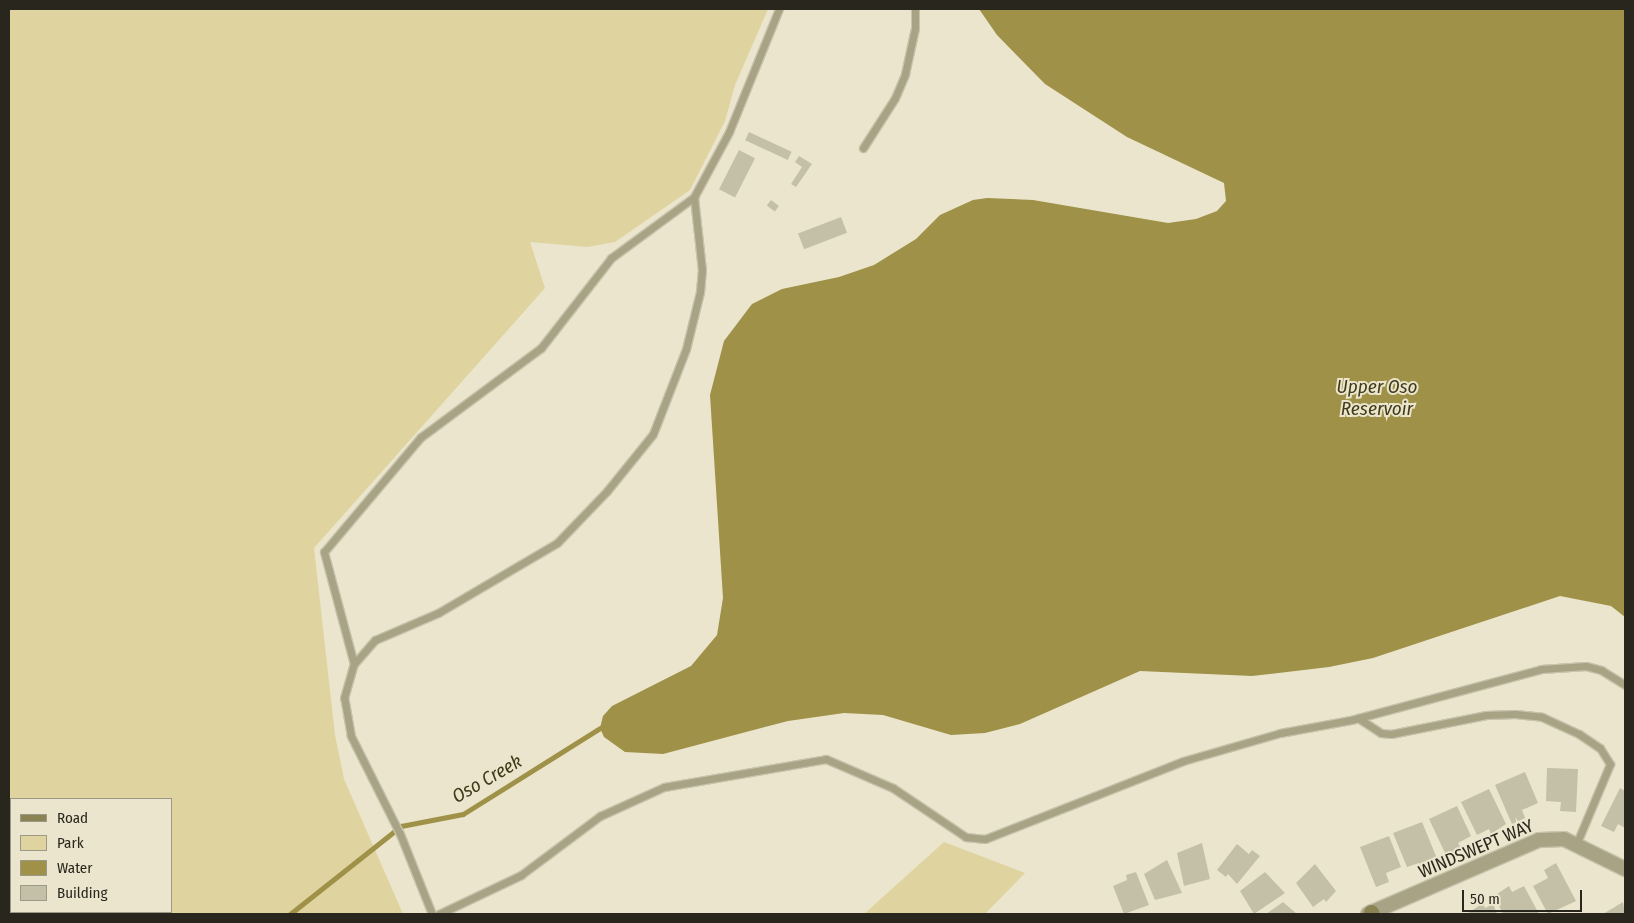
<!DOCTYPE html>
<html>
<head>
<meta charset="utf-8">
<style>
  body { margin:0 }
  #map { position:relative; width:1634px; height:923px; overflow:hidden; background:#eae5cc; font-family:"Fira Sans Condensed",sans-serif }
  div>[style] { position:absolute }
  .green>* { inset:0; background:#dfd49f }
  .water>* { inset:0; background:#9f9148 }
  .stream>* { height:5px; margin:-2.5px; padding:0 2.5px; transform-origin:2.5px; border-radius:2.5px; background:#9f9148 }
  .building>* { inset:0; background:#c4c0a7; transform-origin:0 0 }
  .roads { filter:drop-shadow(1px 0 #c7c3ac) drop-shadow(-1px 0 #c7c3ac) drop-shadow(0 1px #c7c3ac) drop-shadow(0 -1px #c7c3ac) }
  .lane>* { height:7px; margin:-3.5px; padding:0 3.5px; transform-origin:3.5px; border-radius:3.5px; background:#a9a385 }
  .street>* { height:14px; margin:-7px; padding:0 7px; transform-origin:7px; border-radius:7px; background:#a9a385 }
  .secondary>* { height:15px; margin:-7.5px; padding:0 7.5px; transform-origin:7.5px; border-radius:7.5px; background:#8c8355 }
  span { translate:-50% -50%; white-space:nowrap; text-align:center; line-height:1.15; -webkit-text-stroke:4px #eae5cc; paint-order:stroke }
  .street-label { font-size:18px; color:#28261d }
  .water-label { font-size:19px; color:#413a1a; font-style:italic }
  .frame { position:absolute; inset:0; border:10px solid #28261d; pointer-events:none }
  .legend { position:absolute; left:10px; top:798px; width:162px; height:115px; box-sizing:border-box; background:#eae5cc; border:1px solid #9c9986; margin:0; padding:6px 9px; list-style:none; font-size:15px; color:#28261d }
  .legend li { display:flex; align-items:center; gap:10px; height:25px }
  .legend b { width:25px; border:1px solid #9c9986 }
  .scale { position:absolute; left:1462px; top:890px; width:120px; height:22px; box-sizing:border-box; border:2px solid #28261d; border-top:0; padding-left:6px; font-size:15px; line-height:18px; white-space:nowrap; color:#28261d; -webkit-text-stroke:4px #eae5cc; paint-order:stroke }
</style>
</head>
<body>
<div id="map">
  <div class="green">
    <i style="clip-path:polygon(evenodd,9px 9px,768px 9px,735px 85px,725px 121px,690px 190px,615px 242px,587px 247px,530px 242px,545px 288px,314px 548px,335px 735px,344px 779px,403px 914px,9px 914px,9px 9px,11px 799px,171px 799px,171px 912px,11px 912px,11px 799px)"></i>
    <i style="clip-path:polygon(944px 842px,1025px 873px,985px 914px,864px 914px)"></i>
  </div>
  <div class="water">
    <i style="clip-path:polygon(979px 9px,1625px 9px,1625px 617px,1611px 606px,1560px 596px,1373px 658px,1329px 667px,1252px 676px,1140px 671px,1020px 724px,985px 733px,951px 735px,883px 715px,844px 713px,788px 721px,663px 754px,625px 752px,604px 737px,600px 728px,603px 716px,612px 706px,691px 666px,717px 635px,723px 598px,710px 395px,724px 341px,752px 304px,782px 289px,839px 277px,874px 265px,916px 239px,940px 215px,973px 200px,987px 198px,1033px 200px,1168px 223px,1196px 219px,1217px 211px,1226px 201px,1224px 183px,1127px 137px,1045px 84px,997px 35px)"></i>
  </div>
  <div class="stream">
    <i style="left:290px;top:914px;width:142px;rotate:-38.4deg"></i>
    <i style="left:401px;top:826px;width:63px;rotate:-11deg"></i>
    <i style="left:463px;top:814px;width:162px;rotate:-32.1deg"></i>
  </div>
  <div class="building">
    <i style="left:749px;top:132px;width:47px;height:9px;rotate:25deg"></i>
    <i style="left:739px;top:150px;width:18px;height:44px;rotate:27deg"></i>
    <i style="clip-path:polygon(799px 156px,812px 164px,796px 187px,791px 184px,802px 167px,795px 162px)"></i>
    <i style="left:771px;top:200px;width:10px;height:7px;rotate:37deg"></i>
    <i style="left:841px;top:217px;width:17px;height:46px;rotate:69deg"></i>
    <i style="clip-path:polygon(1547px 768px,1578px 769px,1576px 812px,1560px 811px,1561px 802px,1546px 801px)"></i>
    <i style="clip-path:polygon(1525px 772px,1538px 803px,1522px 810px,1525px 818px,1512px 824px,1495px 785px)"></i>
    <i style="clip-path:polygon(1620px 788px,1625px 791px,1625px 828px,1618px 824px,1614px 832px,1601px 826px)"></i>
    <i style="clip-path:polygon(1489px 789px,1506px 824px,1491px 834px,1489px 829px,1477px 835px,1461px 802px)"></i>
    <i style="clip-path:polygon(1457px 806px,1471px 836px,1458px 843px,1461px 848px,1446px 855px,1429px 819px)"></i>
    <i style="clip-path:polygon(1422px 822px,1438px 861px,1421px 868px,1419px 863px,1407px 867px,1393px 833px)"></i>
    <i style="clip-path:polygon(1389px 836px,1401px 867px,1386px 873px,1389px 882px,1376px 887px,1360px 847px)"></i>
    <i style="clip-path:polygon(1202px 843px,1210px 879px,1184px 886px,1177px 853px)"></i>
    <i style="clip-path:polygon(1237px 844px,1249px 854px,1252px 850px,1260px 856px,1237px 884px,1228px 874px,1226px 877px,1217px 870px)"></i>
    <i style="clip-path:polygon(1167px 860px,1182px 893px,1155px 900px,1144px 874px)"></i>
    <i style="clip-path:polygon(1556px 863px,1576px 901px,1548px 914px,1533px 886px,1548px 878px,1544px 870px)"></i>
    <i style="clip-path:polygon(1315px 864px,1336px 891px,1326px 902px,1324px 899px,1313px 907px,1296px 883px)"></i>
    <i style="clip-path:polygon(1136px 872px,1149px 905px,1124px 914px,1113px 886px,1127px 880px,1126px 875px)"></i>
    <i style="clip-path:polygon(1265px 872px,1285px 893px,1254px 914px,1240px 891px)"></i>
    <i style="clip-path:polygon(1509px 886px,1512px 892px,1524px 886px,1539px 914px,1503px 914px,1494px 896px)"></i>
    <i style="clip-path:polygon(1283px 902px,1297px 914px,1266px 914px)"></i>
    <i style="clip-path:polygon(1623px 902px,1625px 914px,1603px 914px)"></i>
    <i style="clip-path:polygon(1483px 903px,1485px 908px,1493px 904px,1497px 914px,1467px 914px)"></i>
  </div>
  <div class="roads">
    <div class="lane">
      <i style="left:863px;top:148px;width:59px;rotate:-57.4deg"></i>
      <i style="left:895px;top:98px;width:26px;rotate:-67deg"></i>
      <i style="left:905px;top:74px;width:47px;rotate:-77.7deg"></i>
      <i style="left:915px;top:28px;width:19px;rotate:-90deg"></i>
      <i style="left:354px;top:664px;width:116px;rotate:-105deg"></i>
      <i style="left:324px;top:552px;width:150px;rotate:-49.9deg"></i>
      <i style="left:421px;top:437px;width:149px;rotate:-36.6deg"></i>
      <i style="left:541px;top:348px;width:114px;rotate:-52.1deg"></i>
      <i style="left:611px;top:258px;width:103px;rotate:-36.3deg"></i>
      <i style="left:1358px;top:718px;width:27px;rotate:33deg"></i>
      <i style="left:1381px;top:733px;width:10px;rotate:6deg"></i>
      <i style="left:1391px;top:734px;width:97px;rotate:-11.3deg"></i>
      <i style="left:1486px;top:715px;width:29px;rotate:-2deg"></i>
      <i style="left:1515px;top:714px;width:27px;rotate:6deg"></i>
      <i style="left:1542px;top:717px;width:41px;rotate:24.7deg"></i>
      <i style="left:1579px;top:734px;width:25px;rotate:34deg"></i>
      <i style="left:1600px;top:748px;width:19px;rotate:58deg"></i>
      <i style="left:1610px;top:764px;width:88px;rotate:112.8deg"></i>
      <i style="left:432px;top:914px;width:86px;rotate:-111.8deg"></i>
      <i style="left:400px;top:834px;width:110px;rotate:-116.6deg"></i>
      <i style="left:351px;top:736px;width:39px;rotate:-100deg"></i>
      <i style="left:344px;top:698px;width:35px;rotate:-74deg"></i>
      <i style="left:354px;top:664px;width:32px;rotate:-49deg"></i>
      <i style="left:375px;top:640px;width:69px;rotate:-23.2deg"></i>
      <i style="left:438px;top:613px;width:138px;rotate:-30.5deg"></i>
      <i style="left:557px;top:543px;width:72px;rotate:-46.1deg"></i>
      <i style="left:607px;top:491px;width:73px;rotate:-51.1deg"></i>
      <i style="left:653px;top:434px;width:91px;rotate:-68.8deg"></i>
      <i style="left:686px;top:349px;width:59px;rotate:-76.2deg"></i>
      <i style="left:700px;top:292px;width:22px;rotate:-85deg"></i>
      <i style="left:702px;top:270px;width:73px;rotate:-96.3deg"></i>
      <i style="left:694px;top:197px;width:74px;rotate:-61.7deg"></i>
      <i style="left:729px;top:132px;width:133px;rotate:-67.9deg"></i>
      <i style="left:439px;top:914px;width:91px;rotate:-25.4deg"></i>
      <i style="left:521px;top:875px;width:99px;rotate:-36.8deg"></i>
      <i style="left:600px;top:816px;width:70px;rotate:-24.4deg"></i>
      <i style="left:664px;top:787px;width:164px;rotate:-9.8deg"></i>
      <i style="left:826px;top:759px;width:73px;rotate:23.4deg"></i>
      <i style="left:893px;top:788px;width:88px;rotate:33.9deg"></i>
      <i style="left:966px;top:837px;width:19px;rotate:6deg"></i>
      <i style="left:985px;top:839px;width:213px;rotate:-21.5deg"></i>
      <i style="left:1183px;top:761px;width:101px;rotate:-16.1deg"></i>
      <i style="left:1280px;top:733px;width:72px;rotate:-10.4deg"></i>
      <i style="left:1351px;top:720px;width:197px;rotate:-15deg"></i>
      <i style="left:1541px;top:669px;width:45px;rotate:-3.8deg"></i>
      <i style="left:1586px;top:666px;width:16px;rotate:15deg"></i>
      <i style="left:1601px;top:670px;width:28px;rotate:32deg"></i>
    </div>
    <div class="street">
      <i style="left:1368px;top:914px;width:186px;rotate:-23.4deg"></i>
      <i style="left:1539px;top:840px;width:25px;rotate:-2deg"></i>
      <i style="left:1564px;top:839px;width:68px;rotate:26.2deg"></i>
    </div>
    <div class="secondary">
      <i style="left:1371px;top:912px;width:2px;rotate:63deg"></i>
    </div>
  </div>
  <div class="street-label">
    <span style="left:1476px;top:849px;rotate:-23deg">WINDSWEPT WAY</span>
  </div>
  <div class="water-label">
    <span style="left:1377px;top:398px">Upper Oso<br>Reservoir</span>
    <span style="left:487px;top:779px;rotate:-30deg">Oso Creek</span>
  </div>
  <div class="frame"></div>
  <ul class="legend">
  <li><b style="height:6px;background:#8c8355"></b>Road</li>
  <li><b style="height:14px;background:#dfd49f"></b>Park</li>
  <li><b style="height:14px;background:#9f9148"></b>Water</li>
  <li><b style="height:14px;background:#c4c0a7"></b>Building</li>
  </ul>
  <div class="scale">50 m</div>
</div>
</body>
</html>
